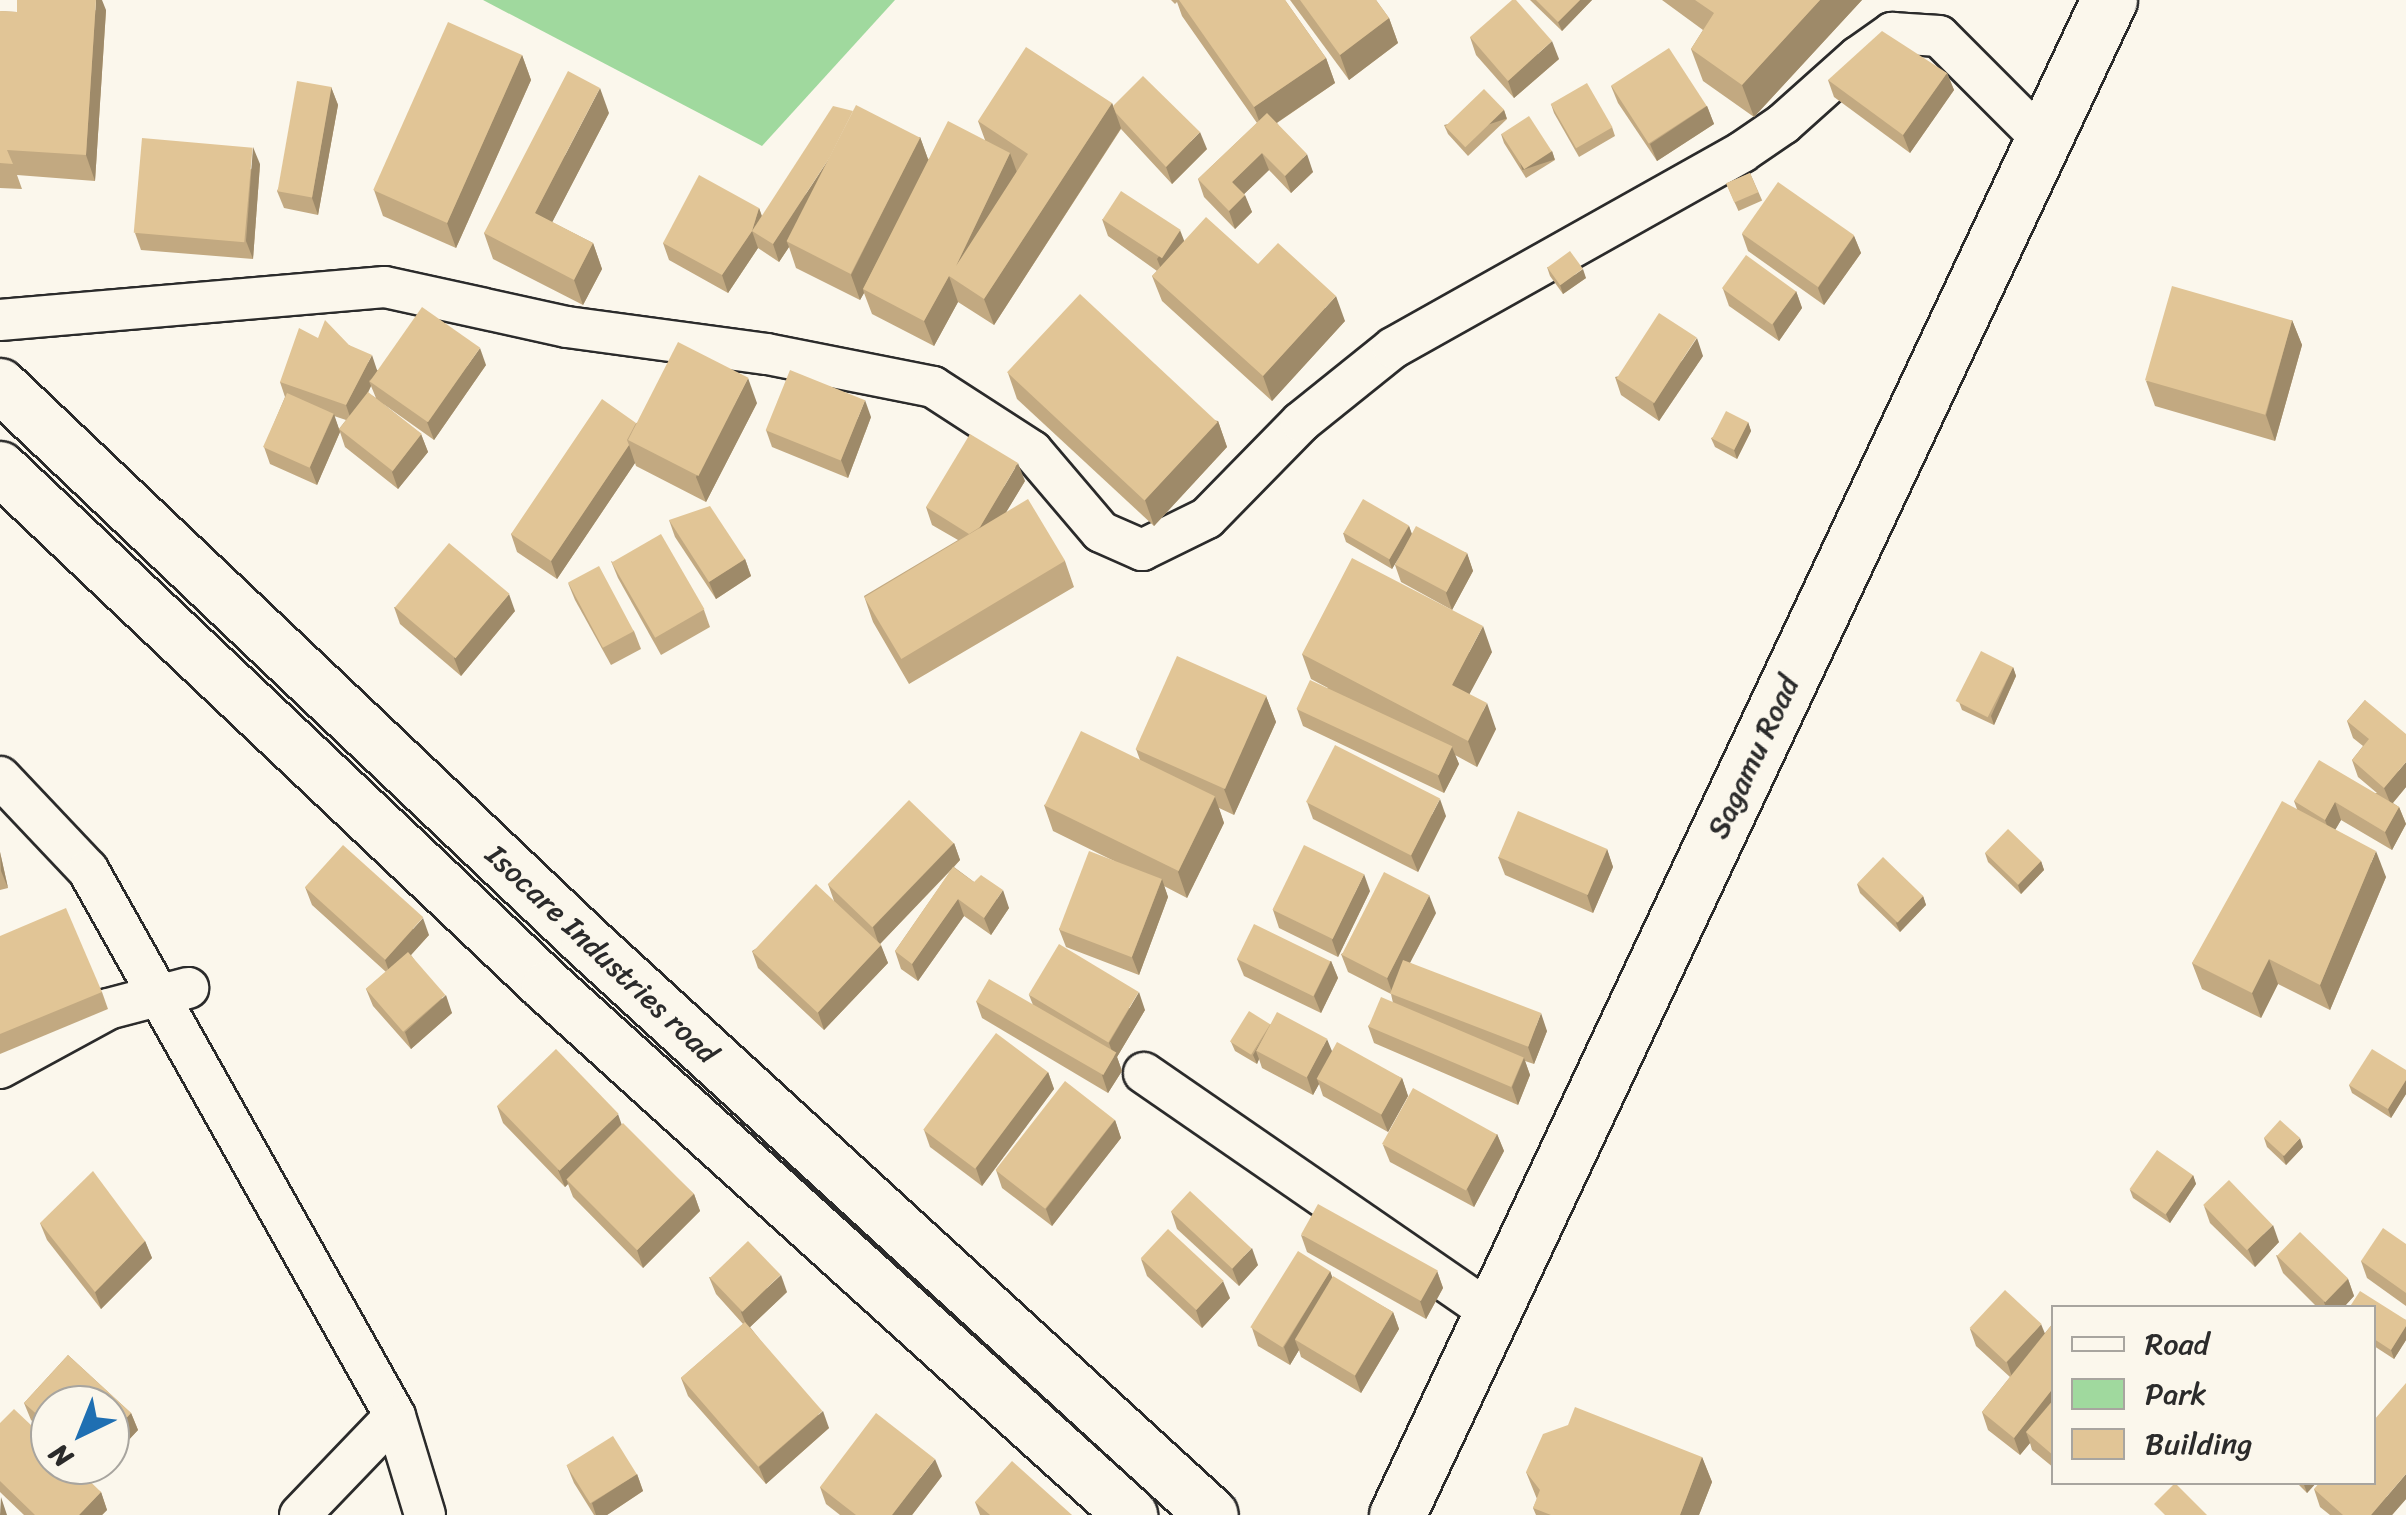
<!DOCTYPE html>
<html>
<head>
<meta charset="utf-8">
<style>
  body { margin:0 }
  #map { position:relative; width:2406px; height:1515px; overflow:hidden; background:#fbf7ec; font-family:Sriracha,sans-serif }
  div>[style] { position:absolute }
  .green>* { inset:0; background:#a0d99e }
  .roads { filter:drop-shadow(2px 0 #2b2b2b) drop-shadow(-2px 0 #2b2b2b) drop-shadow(0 2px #2b2b2b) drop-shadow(0 -2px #2b2b2b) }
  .minor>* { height:40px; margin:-20px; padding:0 20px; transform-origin:20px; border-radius:20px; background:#fbf7ec }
  .tertiary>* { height:52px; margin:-26px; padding:0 26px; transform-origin:26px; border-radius:26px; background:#fbf7ec }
  .trunk>* { height:55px; margin:-27.5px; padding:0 27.5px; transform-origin:27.5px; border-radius:27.5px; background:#fbf7ec }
  .wall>* { inset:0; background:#c2a981; transform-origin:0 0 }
  .shaded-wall>* { inset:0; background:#9e8a69; transform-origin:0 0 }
  .building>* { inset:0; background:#e1c596; transform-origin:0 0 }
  span { translate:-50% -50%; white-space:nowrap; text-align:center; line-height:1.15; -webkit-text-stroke:8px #fbf7ec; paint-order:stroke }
  .street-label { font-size:30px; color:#2b2b2b }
  .legend { position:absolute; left:2051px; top:1305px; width:325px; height:180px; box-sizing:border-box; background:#fbf7ec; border:2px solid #a8a59f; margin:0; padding:12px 18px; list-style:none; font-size:30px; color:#2b2b2b }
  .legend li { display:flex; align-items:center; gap:20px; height:50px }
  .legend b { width:50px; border:2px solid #a8a59f }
  .north { position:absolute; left:30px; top:1385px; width:100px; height:100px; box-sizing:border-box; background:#fbf7ec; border:2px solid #a8a59f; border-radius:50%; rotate:223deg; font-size:28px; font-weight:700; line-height:40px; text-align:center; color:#2b2b2b }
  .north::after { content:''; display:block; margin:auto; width:35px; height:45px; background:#1f6fb2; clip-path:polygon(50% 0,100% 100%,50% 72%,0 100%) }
</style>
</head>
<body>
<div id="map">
  <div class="green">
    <i style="clip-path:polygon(483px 0,895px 0,762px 146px)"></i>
  </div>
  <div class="roads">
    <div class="minor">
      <i style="left:0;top:320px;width:386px;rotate:-4.9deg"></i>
      <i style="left:385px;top:287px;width:186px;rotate:12.4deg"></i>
      <i style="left:567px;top:327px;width:202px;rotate:7.7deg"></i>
      <i style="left:767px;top:354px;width:169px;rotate:11.2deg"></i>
      <i style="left:933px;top:387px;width:118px;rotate:32.9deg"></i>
      <i style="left:1032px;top:451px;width:106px;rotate:49.6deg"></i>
      <i style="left:1101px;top:532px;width:45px;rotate:23.7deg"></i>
      <i style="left:1142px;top:550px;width:72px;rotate:-26.2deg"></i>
      <i style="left:1207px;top:518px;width:134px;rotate:-45.6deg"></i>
      <i style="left:1301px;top:422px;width:118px;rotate:-38.8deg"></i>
      <i style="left:1393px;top:348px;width:400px;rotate:-29.3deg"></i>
      <i style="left:1742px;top:152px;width:50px;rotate:-34.3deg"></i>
      <i style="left:1783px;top:124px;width:101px;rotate:-41.8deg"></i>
      <i style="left:1858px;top:57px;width:42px;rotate:-35.2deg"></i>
      <i style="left:1892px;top:33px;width:47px;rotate:3.7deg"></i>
      <i style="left:1939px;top:36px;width:144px;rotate:45deg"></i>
      <i style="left:0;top:777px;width:128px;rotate:46.6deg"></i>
      <i style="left:88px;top:870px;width:626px;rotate:60.65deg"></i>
      <i style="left:395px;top:1416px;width:103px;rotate:73.1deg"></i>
      <i style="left:0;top:1068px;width:123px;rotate:-28.6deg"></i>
      <i style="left:108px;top:1009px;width:83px;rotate:-14.7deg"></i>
      <i style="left:1144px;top:1073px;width:425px;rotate:34.6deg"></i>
      <i style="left:300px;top:1515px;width:137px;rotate:-46.2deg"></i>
    </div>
    <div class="tertiary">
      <i style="left:0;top:385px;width:811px;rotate:43.5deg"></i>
      <i style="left:588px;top:943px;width:846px;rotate:42.51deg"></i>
      <i style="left:0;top:468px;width:755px;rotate:43.44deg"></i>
      <i style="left:548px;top:987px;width:787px;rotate:42.17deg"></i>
    </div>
    <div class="trunk">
      <i style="left:1397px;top:1515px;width:1674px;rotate:-64.83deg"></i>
    </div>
  </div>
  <div class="wall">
    <i style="clip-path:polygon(1171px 0,1285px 0,1326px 58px,1335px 83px,1277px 123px,1313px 172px,1291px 193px,1269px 170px,1244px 194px,1252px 212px,1235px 229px,1204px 197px,1198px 179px,1257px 123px,1182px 16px,1177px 2px,1175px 4px)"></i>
    <i style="clip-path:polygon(1290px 0,1376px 0,1389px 18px,1398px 43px,1349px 80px)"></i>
    <i style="clip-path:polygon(1530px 0,1592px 0,1562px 31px)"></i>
    <i style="clip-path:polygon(1662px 0,1862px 0,1754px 117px,1703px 81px,1691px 49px,1703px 30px)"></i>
    <i style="clip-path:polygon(106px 10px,95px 181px,17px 175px,22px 189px,0 188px,0 11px,17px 12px)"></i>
    <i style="clip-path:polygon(1470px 37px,1559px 59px,1514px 98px,1476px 55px)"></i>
    <i style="clip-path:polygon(522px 55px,531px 80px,456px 248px,383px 216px,374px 190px)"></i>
    <i style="clip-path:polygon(1947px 73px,1954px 90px,1910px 153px,1834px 97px,1828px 80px)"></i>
    <i style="clip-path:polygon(1611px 86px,1707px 106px,1714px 124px,1657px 161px,1618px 103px)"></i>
    <i style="clip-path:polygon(331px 87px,338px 105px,318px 215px,284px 208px,277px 191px)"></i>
    <i style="clip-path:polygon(1112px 103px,1113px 106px,1207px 149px,1172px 184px,1121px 129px,994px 325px,958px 302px,934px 346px,872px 314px,864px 293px,860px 300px,796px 268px,789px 247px,779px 262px,758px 248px,728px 293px,669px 260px,663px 243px,759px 208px,762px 216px,920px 137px,928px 159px,985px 140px,978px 121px)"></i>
    <i style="clip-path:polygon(1551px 104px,1612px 127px,1615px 136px,1579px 157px,1554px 113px)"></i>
    <i style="clip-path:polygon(1504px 110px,1507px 119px,1468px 156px,1448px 134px,1444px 125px)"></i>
    <i style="clip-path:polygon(609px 113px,552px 222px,593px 243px,602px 269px,583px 305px,493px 259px,484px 233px)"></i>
    <i style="clip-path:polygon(1501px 134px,1552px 151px,1555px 160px,1526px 178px,1504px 143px)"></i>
    <i style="clip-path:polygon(260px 164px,253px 259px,141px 250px,135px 233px)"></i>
    <i style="left:1750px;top:173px;width:30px;height:26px;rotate:66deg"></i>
    <i style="clip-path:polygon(1102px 219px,1184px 241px,1258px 264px,1345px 321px,1272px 401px,1162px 301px,1152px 276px,1157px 271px,1108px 236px)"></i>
    <i style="clip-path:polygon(1742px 234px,1854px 236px,1861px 253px,1824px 305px,1748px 251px)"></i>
    <i style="clip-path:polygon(1547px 267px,1586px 278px,1563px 294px,1550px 276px)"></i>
    <i style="clip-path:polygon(1723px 289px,1796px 291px,1802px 308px,1779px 341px,1729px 306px)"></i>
    <i style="clip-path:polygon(2292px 320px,2302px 345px,2275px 441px,2155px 406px,2146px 381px)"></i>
    <i style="clip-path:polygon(evenodd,349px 345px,377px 370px,486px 365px,434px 440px,382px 403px,421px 434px,428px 452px,398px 489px,345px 447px,340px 432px,317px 485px,270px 464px,264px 447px,285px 397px,280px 382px,349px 345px,371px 386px,376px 398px,368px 393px,371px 386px,349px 345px,334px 416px,346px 420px,339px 429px,334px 416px)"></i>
    <i style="clip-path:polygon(1703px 356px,1659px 421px,1621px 395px,1615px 377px)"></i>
    <i style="clip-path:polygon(1008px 373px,1218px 421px,1227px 447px,1154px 526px,1017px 399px)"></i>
    <i style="clip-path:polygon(757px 403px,706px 502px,636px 466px,635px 463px,557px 579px,517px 552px,511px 534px,636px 423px)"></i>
    <i style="clip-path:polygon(871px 417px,848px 478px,772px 447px,766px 430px)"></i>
    <i style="clip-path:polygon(1748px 422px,1751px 431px,1737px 459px,1715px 447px,1711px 438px)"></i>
    <i style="clip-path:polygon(1025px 481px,1006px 512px,1065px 561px,1074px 587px,909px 684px,873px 622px,864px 596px,958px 540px,932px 525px,926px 507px)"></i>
    <i style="clip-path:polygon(669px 520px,745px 559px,751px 576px,716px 599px,675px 537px)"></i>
    <i style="clip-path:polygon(1409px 526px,1412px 534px,1467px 553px,1473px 571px,1452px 610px,1401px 582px,1395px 565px,1401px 554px,1392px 569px,1346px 542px,1343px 533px)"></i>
    <i style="clip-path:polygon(611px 561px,704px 610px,710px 627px,661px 655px,618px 578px)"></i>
    <i style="clip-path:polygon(568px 583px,634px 631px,641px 649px,611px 665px,575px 600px)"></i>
    <i style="clip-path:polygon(394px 607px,515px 611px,461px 676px,400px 624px)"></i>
    <i style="clip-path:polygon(1492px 652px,1469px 694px,1496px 729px,1477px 767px,1455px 755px,1459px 764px,1444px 793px,1303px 726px,1297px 709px,1328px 688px,1311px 679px,1302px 654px)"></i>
    <i style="clip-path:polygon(2013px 667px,2016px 676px,1994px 725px,1962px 710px,1959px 702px)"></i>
    <i style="clip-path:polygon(1266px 696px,1276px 722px,1234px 815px,1219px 808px,1224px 823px,1187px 898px,1164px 886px,1168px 897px,1139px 975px,1066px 947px,1059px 929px,1114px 861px,1053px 831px,1044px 805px,1140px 760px,1136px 749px)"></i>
    <i style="clip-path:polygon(2365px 700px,2406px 787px,2393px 803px,2399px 807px,2406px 824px,2392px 850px,2341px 820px,2335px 830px,2386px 877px,2330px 1010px,2278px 984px,2261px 1018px,2202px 989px,2192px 963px,2297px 809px,2294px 801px,2377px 793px,2358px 777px,2352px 760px,2363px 746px,2353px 738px,2347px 721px)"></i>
    <i style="clip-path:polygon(1307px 802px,1446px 816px,1418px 872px,1313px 819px)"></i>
    <i style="clip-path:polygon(954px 843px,960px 860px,954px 867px,1009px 908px,991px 935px,964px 916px,918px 981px,901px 969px,895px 951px,952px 869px,880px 944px,888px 963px,824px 1030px,758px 968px,752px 951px,834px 901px,828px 884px)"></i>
    <i style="clip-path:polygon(1607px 849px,1613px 867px,1593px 913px,1505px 875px,1498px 857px)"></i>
    <i style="clip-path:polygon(0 852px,8px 888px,0 890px)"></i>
    <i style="clip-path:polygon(1985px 853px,2041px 861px,2044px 870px,2021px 894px,1988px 862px)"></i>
    <i style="clip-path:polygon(1857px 884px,1923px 896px,1926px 905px,1900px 932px,1860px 893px)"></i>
    <i style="clip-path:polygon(305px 887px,429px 935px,411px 955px,452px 1013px,411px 1049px,373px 1006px,366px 989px,386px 972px,312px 905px)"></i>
    <i style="clip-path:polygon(1370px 891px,1338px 957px,1279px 928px,1273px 910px)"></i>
    <i style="clip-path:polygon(1436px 913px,1410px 963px,1547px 1031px,1534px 1064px,1525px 1061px,1530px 1075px,1518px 1105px,1374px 1043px,1368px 1026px,1393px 1003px,1391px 994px,1348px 972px,1341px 954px)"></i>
    <i style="clip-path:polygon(0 936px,102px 992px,108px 1009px,0 1054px)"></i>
    <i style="clip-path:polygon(1237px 959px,1331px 961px,1338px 978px,1321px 1013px,1244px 976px)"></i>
    <i style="clip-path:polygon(1029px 995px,1145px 1010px,1117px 1057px,1122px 1071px,1108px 1093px,982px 1018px,976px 1001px,1033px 1005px)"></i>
    <i style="clip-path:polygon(1270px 1024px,1332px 1051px,1402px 1078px,1408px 1096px,1388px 1132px,1323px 1096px,1319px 1084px,1313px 1095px,1262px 1068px,1259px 1059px,1257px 1064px,1235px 1051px,1231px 1042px)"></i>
    <i style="clip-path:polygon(2406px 1070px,2406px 1094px,2391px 1118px,2352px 1093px,2349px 1085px)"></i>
    <i style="clip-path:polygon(1048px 1072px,1054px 1089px,982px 1186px,930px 1147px,924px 1130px)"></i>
    <i style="clip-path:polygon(497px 1106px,622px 1125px,694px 1194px,700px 1211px,643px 1268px,573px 1197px,568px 1184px,565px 1187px,503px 1123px)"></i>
    <i style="clip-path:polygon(1115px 1120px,1121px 1138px,1052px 1226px,1002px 1188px,996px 1170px)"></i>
    <i style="clip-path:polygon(1497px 1134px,1504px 1151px,1474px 1207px,1390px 1162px,1383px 1145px)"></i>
    <i style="clip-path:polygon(2264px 1138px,2303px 1147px,2286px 1165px,2267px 1147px)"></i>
    <i style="clip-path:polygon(2193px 1175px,2196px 1184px,2170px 1223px,2133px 1198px,2130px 1190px)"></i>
    <i style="clip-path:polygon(2204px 1206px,2279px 1242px,2255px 1267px,2210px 1223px)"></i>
    <i style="clip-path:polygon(1171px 1211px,1258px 1265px,1239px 1286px,1177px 1229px)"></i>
    <i style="clip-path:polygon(40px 1223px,145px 1241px,152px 1258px,101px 1309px,47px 1240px)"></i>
    <i style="clip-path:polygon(1301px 1235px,1437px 1271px,1443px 1288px,1426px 1319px,1307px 1252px)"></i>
    <i style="clip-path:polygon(2406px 1244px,2406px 1306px,2367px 1278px,2361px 1261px)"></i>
    <i style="clip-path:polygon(2276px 1255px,2348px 1279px,2354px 1296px,2343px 1308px,2318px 1308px,2283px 1273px)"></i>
    <i style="clip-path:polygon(1141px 1259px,1230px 1298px,1202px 1328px,1147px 1276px)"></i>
    <i style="clip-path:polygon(1330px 1271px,1332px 1277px,1393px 1312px,1399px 1329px,1361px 1393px,1301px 1357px,1299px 1350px,1290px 1365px,1258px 1346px,1252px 1328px)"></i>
    <i style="clip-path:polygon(709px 1277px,787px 1292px,750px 1327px,829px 1428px,766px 1484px,688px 1396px,681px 1378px,743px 1324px,716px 1294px)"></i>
    <i style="clip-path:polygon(2374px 1308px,2406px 1320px,2406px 1340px,2394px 1359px,2374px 1346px)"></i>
    <i style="clip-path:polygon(2054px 1322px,2054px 1468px,2032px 1450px,2030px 1443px,2020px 1455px,1988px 1430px,1982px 1412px,2010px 1377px,1976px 1346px,1970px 1329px,2045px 1333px)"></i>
    <i style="clip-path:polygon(68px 1355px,131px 1413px,138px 1430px,110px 1460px,110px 1405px,50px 1405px,50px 1438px,31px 1420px,24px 1403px)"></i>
    <i style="clip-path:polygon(0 1423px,101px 1492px,107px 1510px,102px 1515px,24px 1515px,0 1492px)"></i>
    <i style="clip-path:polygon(1702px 1457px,1712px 1482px,1699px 1515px,1536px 1515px,1533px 1508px,1537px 1499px,1526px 1472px)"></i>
    <i style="clip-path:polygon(80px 1465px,105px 1465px,93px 1478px)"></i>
    <i style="clip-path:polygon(567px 1466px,637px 1474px,643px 1491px,607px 1515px,594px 1515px,574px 1483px)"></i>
    <i style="clip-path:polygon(942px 1476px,912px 1515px,840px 1515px,826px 1504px,820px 1487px)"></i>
    <i style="clip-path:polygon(2296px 1482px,2317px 1482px,2307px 1493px)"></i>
    <i style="clip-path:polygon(2314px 1489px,2406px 1499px,2392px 1515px,2330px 1515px,2320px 1507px)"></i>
    <i style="clip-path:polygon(975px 1502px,1072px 1515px,980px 1515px)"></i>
  </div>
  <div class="shaded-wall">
    <i style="clip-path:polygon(96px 0,102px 0,106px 10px,95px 181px,86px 155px)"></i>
    <i style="clip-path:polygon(1580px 0,1592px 0,1562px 31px,1558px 22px)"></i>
    <i style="clip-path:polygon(1820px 0,1862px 0,1754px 117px,1742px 85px)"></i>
    <i style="clip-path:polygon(1389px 18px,1398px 43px,1349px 80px,1340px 55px)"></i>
    <i style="clip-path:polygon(1552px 41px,1559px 59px,1514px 98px,1508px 81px)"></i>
    <i style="clip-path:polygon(522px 55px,531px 80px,456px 248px,447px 223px)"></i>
    <i style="clip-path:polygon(1326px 58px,1335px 83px,1263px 132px,1254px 107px)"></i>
    <i style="clip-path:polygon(1947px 73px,1954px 90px,1910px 153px,1903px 135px)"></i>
    <i style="clip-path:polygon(331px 87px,338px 105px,318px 215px,312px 198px)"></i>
    <i style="clip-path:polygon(600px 88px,609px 113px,544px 238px,535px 213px)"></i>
    <i style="clip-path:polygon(1112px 103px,1121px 128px,994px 325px,984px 299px)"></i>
    <i style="clip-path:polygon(1707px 106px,1714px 124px,1657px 161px,1650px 144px)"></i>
    <i style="left:1504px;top:110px;width:9px;height:54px;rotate:72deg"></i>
    <i style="clip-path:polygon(859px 113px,787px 242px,789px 247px,779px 262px,773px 244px)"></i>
    <i style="clip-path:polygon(1200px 132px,1207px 149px,1172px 184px,1166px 167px)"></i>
    <i style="clip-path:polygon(920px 137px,929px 162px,863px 289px,864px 293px,860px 300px,851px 275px)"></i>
    <i style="clip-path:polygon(253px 147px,260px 164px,253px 259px,246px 241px)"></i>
    <i style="left:1552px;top:151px;width:9px;height:34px;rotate:72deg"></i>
    <i style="clip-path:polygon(1010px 153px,1019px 178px,956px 266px)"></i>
    <i style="clip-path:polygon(1262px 153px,1269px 170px,1239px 199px,1232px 182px)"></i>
    <i style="clip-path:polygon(1307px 154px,1313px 172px,1291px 193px,1285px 176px)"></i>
    <i style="clip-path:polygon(1245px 195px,1252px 212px,1235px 229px,1229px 211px)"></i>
    <i style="clip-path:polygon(759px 208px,765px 226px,752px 231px)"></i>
    <i style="clip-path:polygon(1180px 230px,1187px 248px,1164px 276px,1157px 259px)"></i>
    <i style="clip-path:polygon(752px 231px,758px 248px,728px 293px,722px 275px)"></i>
    <i style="clip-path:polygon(1854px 236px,1861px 253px,1824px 305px,1818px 288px)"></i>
    <i style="clip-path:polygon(593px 243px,602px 269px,583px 305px,574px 280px)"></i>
    <i style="clip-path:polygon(1583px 269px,1586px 278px,1563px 294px,1560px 285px)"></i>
    <i style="clip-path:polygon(949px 276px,958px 302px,934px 346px,924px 321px)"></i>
    <i style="clip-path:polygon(1796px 291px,1802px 308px,1779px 341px,1773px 324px)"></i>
    <i style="clip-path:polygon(1336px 296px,1345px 321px,1272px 401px,1263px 376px)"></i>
    <i style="clip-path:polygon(2292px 320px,2302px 345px,2275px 441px,2266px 415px)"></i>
    <i style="clip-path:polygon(1697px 338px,1703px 356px,1659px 421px,1653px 404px)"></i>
    <i style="clip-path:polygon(480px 348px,486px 365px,434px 440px,427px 422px)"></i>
    <i style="clip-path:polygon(372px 355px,378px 373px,369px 381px,371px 386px,352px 423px,346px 405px)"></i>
    <i style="clip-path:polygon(748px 378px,757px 403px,706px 502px,696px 477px)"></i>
    <i style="clip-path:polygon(865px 400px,871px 417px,848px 478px,841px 460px)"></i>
    <i style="clip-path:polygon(334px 414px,340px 432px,317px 485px,310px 467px)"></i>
    <i style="clip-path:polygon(1218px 421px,1227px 447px,1154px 526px,1145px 500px)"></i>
    <i style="clip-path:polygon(1748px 422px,1751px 431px,1737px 459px,1734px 450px)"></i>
    <i style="clip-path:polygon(421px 434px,428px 452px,398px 489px,392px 472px)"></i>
    <i style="clip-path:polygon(629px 445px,635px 463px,557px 579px,551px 561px)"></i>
    <i style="clip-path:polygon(1018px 463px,1025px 481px,981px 554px,974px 537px)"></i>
    <i style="clip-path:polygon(1409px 526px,1412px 535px,1392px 569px,1389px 560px)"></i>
    <i style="clip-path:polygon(1467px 553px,1473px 571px,1452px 610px,1446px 593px)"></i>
    <i style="clip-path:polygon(745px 559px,751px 576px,716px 599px,709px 582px)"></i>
    <i style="clip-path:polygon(509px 594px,515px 611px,461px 676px,454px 658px)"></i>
    <i style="clip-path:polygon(1483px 626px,1492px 652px,1461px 710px,1452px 685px)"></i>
    <i style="clip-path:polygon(2013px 667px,2016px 676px,1994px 725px,1991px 716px)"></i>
    <i style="clip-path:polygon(1266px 696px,1276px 722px,1234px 815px,1224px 789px)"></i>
    <i style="clip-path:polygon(1487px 703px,1496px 729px,1477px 767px,1468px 741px)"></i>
    <i style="clip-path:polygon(1452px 747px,1459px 764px,1444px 793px,1438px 776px)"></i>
    <i style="clip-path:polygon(2406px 762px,2406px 787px,2391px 805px,2384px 788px)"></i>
    <i style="clip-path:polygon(1215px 797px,1224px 823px,1187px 898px,1178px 872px)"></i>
    <i style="clip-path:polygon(1440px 799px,1446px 816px,1418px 872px,1411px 855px)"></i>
    <i style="clip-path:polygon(2335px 802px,2341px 820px,2331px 837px,2325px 820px)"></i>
    <i style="clip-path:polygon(2399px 807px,2406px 824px,2392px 850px,2385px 832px)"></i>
    <i style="clip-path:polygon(954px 843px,960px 860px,879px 945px,873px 927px)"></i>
    <i style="clip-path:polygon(1607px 849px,1613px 867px,1593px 913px,1587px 895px)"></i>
    <i style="clip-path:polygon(2376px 851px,2386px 877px,2330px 1010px,2320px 985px)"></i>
    <i style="clip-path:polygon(0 852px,8px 888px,1px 871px)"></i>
    <i style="clip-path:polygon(2041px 861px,2044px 870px,2021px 894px,2018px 885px)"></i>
    <i style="clip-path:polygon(1364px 874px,1370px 891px,1338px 957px,1332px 940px)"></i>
    <i style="clip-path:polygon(1162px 879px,1168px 897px,1139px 975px,1132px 957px)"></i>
    <i style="clip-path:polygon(1003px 890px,1009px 908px,991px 935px,984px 918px)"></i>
    <i style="clip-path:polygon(1429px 895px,1436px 913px,1393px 995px,1387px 978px)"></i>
    <i style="clip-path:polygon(1923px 896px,1926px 905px,1900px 932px,1896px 923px)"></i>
    <i style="clip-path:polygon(958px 899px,964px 916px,918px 981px,912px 964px)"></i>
    <i style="clip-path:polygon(423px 918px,429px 935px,391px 977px,385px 960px)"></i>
    <i style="clip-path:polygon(881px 945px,888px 963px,824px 1030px,818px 1012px)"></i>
    <i style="clip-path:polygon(2269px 959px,2278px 984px,2261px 1018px,2252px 993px)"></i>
    <i style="clip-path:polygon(1331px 961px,1338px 978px,1321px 1013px,1314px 996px)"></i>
    <i style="clip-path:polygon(1139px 992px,1145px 1010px,1117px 1057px,1122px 1071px,1108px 1093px,1102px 1075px,1114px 1057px,1109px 1043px)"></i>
    <i style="clip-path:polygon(446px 995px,452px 1013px,411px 1049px,405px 1032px)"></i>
    <i style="clip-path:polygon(1541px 1013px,1547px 1031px,1534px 1064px,1528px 1047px)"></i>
    <i style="clip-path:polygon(1271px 1024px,1256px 1051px,1259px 1059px,1257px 1064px,1253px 1055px)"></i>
    <i style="clip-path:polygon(1327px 1039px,1334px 1056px,1317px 1079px,1319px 1084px,1313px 1095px,1307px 1077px)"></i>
    <i style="clip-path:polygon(1524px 1058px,1530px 1075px,1518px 1105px,1512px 1087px)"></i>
    <i style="clip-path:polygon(1048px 1072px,1054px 1089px,982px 1186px,976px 1168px)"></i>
    <i style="clip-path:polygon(1402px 1078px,1408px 1096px,1388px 1132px,1381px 1115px)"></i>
    <i style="clip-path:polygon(2406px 1080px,2406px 1094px,2391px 1118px,2388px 1109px)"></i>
    <i style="clip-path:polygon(618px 1114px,624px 1131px,567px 1180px,568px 1184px,565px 1187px,558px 1170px)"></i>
    <i style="clip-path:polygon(1115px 1120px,1121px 1138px,1052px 1226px,1046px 1209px)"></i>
    <i style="clip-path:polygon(1497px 1134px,1504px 1151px,1474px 1207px,1467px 1189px)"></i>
    <i style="clip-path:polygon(2300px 1138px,2303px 1147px,2286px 1165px,2283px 1156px)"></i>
    <i style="clip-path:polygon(2193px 1175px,2196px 1184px,2170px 1223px,2166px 1214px)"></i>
    <i style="clip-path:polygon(694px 1194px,700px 1211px,643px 1268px,637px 1250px)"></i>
    <i style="clip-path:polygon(2273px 1225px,2279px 1242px,2255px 1267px,2248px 1249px)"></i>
    <i style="clip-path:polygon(145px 1241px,152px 1258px,101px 1309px,95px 1292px)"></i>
    <i style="clip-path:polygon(1252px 1248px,1258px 1265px,1239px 1286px,1232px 1268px)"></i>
    <i style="clip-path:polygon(1330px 1271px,1336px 1288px,1295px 1340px,1299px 1350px,1290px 1365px,1284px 1347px)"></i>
    <i style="clip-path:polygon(1437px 1271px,1443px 1288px,1426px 1319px,1420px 1301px)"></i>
    <i style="clip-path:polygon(781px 1275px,787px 1292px,748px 1329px,741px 1312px)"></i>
    <i style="clip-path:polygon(2348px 1279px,2354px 1296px,2343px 1308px,2326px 1308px,2324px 1302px)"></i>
    <i style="clip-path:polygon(1223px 1281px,1230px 1298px,1202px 1328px,1196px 1310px)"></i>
    <i style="clip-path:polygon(1393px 1312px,1399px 1329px,1361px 1393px,1355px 1376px)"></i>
    <i style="clip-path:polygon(2041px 1324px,2048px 1341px,2013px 1380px,2007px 1362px)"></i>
    <i style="clip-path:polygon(2406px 1326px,2406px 1340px,2394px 1359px,2391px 1350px)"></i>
    <i style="clip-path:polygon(2054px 1387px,2054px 1413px,2026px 1432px,2030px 1443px,2020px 1455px,2014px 1438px)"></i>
    <i style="clip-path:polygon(823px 1411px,829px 1428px,766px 1484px,759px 1467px)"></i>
    <i style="clip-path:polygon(131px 1413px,138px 1430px,110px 1460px,110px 1436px)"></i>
    <i style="clip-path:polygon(1702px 1457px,1712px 1482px,1699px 1515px,1680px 1515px)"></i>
    <i style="clip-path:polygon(935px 1459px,942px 1476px,912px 1515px,892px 1515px)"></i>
    <i style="clip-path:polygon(89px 1465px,105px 1465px,93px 1478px)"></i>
    <i style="clip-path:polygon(637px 1474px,643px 1491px,607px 1515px,596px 1515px,592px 1503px)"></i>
    <i style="clip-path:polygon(2406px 1474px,2406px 1499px,2392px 1515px,2371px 1515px)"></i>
    <i style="clip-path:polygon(2303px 1482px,2317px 1482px,2307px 1493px)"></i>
    <i style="clip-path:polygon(101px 1492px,107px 1510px,102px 1515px,79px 1515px)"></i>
    <i style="clip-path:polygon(1px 1497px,7px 1515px,0 1515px)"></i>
  </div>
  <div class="building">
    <i style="clip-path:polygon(17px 0,96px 0,86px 155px,7px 150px,13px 164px,0 163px,0 11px,17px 12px)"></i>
    <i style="clip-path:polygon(1179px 0,1285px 0,1326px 58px,1254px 107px)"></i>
    <i style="clip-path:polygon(1300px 0,1376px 0,1389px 18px,1340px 55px)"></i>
    <i style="clip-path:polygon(1512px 0,1516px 0,1552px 41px,1508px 81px,1470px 37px)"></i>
    <i style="clip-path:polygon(1536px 0,1580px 0,1558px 22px)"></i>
    <i style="clip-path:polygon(1695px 0,1820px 0,1742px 85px,1691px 49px,1714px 13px)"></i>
    <i style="left:448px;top:22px;width:81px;height:184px;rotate:24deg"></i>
    <i style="clip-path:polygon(1882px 31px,1947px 73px,1903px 135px,1828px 80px)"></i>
    <i style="clip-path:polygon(1026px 47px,1112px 103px,984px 299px,949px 276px,924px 321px,863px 289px,948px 121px,1010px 153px,956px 266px,1028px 154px,978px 121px)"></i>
    <i style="left:1669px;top:48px;width:69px;height:69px;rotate:57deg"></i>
    <i style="clip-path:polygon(568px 71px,600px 88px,535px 213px,593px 243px,574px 280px,484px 233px)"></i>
    <i style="clip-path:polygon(1143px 76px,1200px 132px,1166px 167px,1116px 113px,1113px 106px)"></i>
    <i style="left:297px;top:81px;width:35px;height:112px;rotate:10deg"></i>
    <i style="left:1587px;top:83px;width:51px;height:42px;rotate:60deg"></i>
    <i style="left:1484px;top:89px;width:29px;height:54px;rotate:46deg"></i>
    <i style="left:856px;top:105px;width:72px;height:153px;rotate:27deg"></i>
    <i style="clip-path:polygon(833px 106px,853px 111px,830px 157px,773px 244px,752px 231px)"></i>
    <i style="clip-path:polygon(1267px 113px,1307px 154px,1285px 176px,1262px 153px,1232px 182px,1245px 195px,1229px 211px,1198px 179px)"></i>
    <i style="left:1529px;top:116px;width:42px;height:33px;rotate:57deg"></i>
    <i style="left:142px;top:138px;width:111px;height:95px;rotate:5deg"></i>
    <i style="left:1750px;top:173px;width:21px;height:26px;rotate:67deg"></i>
    <i style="clip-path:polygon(699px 175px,759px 208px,752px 231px,722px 275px,663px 243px)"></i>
    <i style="left:1778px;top:182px;width:93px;height:63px;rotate:35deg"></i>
    <i style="left:1121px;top:191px;width:71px;height:34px;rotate:33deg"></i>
    <i style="clip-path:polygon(1206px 217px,1258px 264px,1278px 243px,1336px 296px,1263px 376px,1152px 276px)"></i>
    <i style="left:1570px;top:251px;width:22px;height:28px;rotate:54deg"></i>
    <i style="left:1746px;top:255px;width:62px;height:41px;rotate:36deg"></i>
    <i style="left:2172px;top:286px;width:125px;height:98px;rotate:16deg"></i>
    <i style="left:1080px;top:294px;width:188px;height:107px;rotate:43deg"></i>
    <i style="left:422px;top:307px;width:71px;height:91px;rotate:35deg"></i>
    <i style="left:1659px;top:313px;width:45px;height:78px;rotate:33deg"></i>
    <i style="clip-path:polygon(325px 320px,349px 345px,372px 355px,346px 405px,280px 382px,299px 328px,318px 338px)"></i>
    <i style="left:678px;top:342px;width:79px;height:110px;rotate:27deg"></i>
    <i style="left:790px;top:370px;width:81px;height:65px;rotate:22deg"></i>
    <i style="left:368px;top:392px;width:68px;height:47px;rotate:38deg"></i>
    <i style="left:287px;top:393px;width:51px;height:59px;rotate:24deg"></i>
    <i style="clip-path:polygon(602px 399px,636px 423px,627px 440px,629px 445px,551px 561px,511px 534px)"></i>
    <i style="left:1726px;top:411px;width:25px;height:31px;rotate:27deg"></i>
    <i style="clip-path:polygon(970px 434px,1018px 463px,980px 527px,969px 534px,926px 507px)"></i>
    <i style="left:1028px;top:499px;width:72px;height:191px;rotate:59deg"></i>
    <i style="left:1363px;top:499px;width:53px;height:39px;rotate:30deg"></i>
    <i style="clip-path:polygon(710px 506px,745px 559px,709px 582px,669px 520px)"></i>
    <i style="left:1416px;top:526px;width:58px;height:44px;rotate:28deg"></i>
    <i style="left:661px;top:534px;width:87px;height:57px;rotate:60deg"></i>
    <i style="left:449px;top:543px;width:79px;height:84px;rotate:40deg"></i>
    <i style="clip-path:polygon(1352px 558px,1483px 626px,1452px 685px,1487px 703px,1468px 741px,1302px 654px)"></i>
    <i style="left:599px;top:566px;width:74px;height:35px;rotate:62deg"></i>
    <i style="left:1981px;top:651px;width:36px;height:56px;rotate:27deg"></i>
    <i style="left:1177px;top:656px;width:98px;height:102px;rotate:24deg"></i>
    <i style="left:1310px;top:680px;width:157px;height:32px;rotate:25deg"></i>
    <i style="clip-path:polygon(2365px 700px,2406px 734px,2406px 762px,2384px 788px,2352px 760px,2369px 739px,2347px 721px)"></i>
    <i style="left:1081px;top:731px;width:149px;height:83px;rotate:26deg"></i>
    <i style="left:1335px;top:745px;width:118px;height:64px;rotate:27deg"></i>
    <i style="clip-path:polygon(2319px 760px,2399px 807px,2385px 832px,2335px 802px,2325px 820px,2294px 801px)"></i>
    <i style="left:909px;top:800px;width:62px;height:117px;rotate:44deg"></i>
    <i style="clip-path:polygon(2282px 801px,2376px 851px,2320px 985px,2269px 959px,2252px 993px,2192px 963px)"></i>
    <i style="left:1518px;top:811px;width:97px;height:50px;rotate:23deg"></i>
    <i style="left:2008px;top:829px;width:46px;height:33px;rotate:44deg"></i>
    <i style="left:343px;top:845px;width:108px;height:57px;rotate:42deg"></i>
    <i style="left:1304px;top:845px;width:67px;height:72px;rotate:26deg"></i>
    <i style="left:1089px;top:851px;width:78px;height:84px;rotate:21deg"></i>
    <i style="left:1883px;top:857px;width:56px;height:37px;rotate:44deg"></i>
    <i style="clip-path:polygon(953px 867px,974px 882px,981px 875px,1003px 890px,984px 918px,958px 899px,912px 964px,895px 951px)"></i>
    <i style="left:1384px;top:872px;width:51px;height:93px;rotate:27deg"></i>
    <i style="left:816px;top:884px;width:89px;height:93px;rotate:43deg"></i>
    <i style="clip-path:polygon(66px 908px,102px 992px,0 1034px,0 936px)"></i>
    <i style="left:1254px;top:924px;width:85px;height:39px;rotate:26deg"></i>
    <i style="left:1059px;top:944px;width:93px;height:59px;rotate:31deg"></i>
    <i style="left:408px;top:952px;width:57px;height:56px;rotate:49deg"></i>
    <i style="left:1403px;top:960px;width:148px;height:36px;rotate:21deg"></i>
    <i style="left:989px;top:979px;width:147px;height:26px;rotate:30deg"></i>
    <i style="left:1381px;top:997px;width:155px;height:32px;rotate:23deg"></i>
    <i style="left:1249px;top:1011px;width:25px;height:36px;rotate:32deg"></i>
    <i style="left:1277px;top:1012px;width:57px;height:44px;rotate:28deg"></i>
    <i style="left:996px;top:1033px;width:65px;height:121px;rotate:37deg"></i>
    <i style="left:1337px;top:1042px;width:74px;height:42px;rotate:29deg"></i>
    <i style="left:556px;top:1049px;width:90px;height:82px;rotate:46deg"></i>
    <i style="clip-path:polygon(2372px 1049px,2406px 1070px,2406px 1080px,2388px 1109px,2349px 1085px)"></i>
    <i style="left:1065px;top:1081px;width:63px;height:113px;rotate:38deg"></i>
    <i style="left:1413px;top:1088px;width:96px;height:64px;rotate:29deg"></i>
    <i style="left:2280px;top:1120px;width:27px;height:24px;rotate:42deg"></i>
    <i style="left:623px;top:1123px;width:100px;height:80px;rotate:45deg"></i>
    <i style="left:2157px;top:1150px;width:44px;height:48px;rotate:35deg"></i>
    <i style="clip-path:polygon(93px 1171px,145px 1241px,95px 1292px,40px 1223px)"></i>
    <i style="left:2229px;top:1180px;width:63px;height:36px;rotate:46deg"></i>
    <i style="left:1190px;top:1191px;width:84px;height:28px;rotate:43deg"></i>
    <i style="left:1318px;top:1204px;width:137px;height:35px;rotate:29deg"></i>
    <i style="clip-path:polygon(2383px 1228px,2406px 1244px,2406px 1293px,2361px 1261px)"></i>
    <i style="left:1168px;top:1229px;width:76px;height:40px;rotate:43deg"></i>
    <i style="left:2300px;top:1232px;width:67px;height:33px;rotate:44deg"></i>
    <i style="left:748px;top:1241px;width:47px;height:53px;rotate:46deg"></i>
    <i style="left:1298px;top:1251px;width:38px;height:90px;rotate:32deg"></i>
    <i style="left:1333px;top:1276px;width:70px;height:74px;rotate:31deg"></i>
    <i style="left:2005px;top:1290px;width:50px;height:52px;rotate:43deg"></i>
    <i style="clip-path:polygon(2360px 1291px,2406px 1320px,2406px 1326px,2391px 1350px,2374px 1339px,2374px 1308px,2349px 1308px)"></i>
    <i style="left:745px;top:1322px;width:118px;height:85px;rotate:49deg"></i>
    <i style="clip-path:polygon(2054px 1322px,2054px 1387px,2014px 1438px,1982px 1412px)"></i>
    <i style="clip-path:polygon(68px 1355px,131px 1413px,110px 1436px,110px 1405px,50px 1405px,50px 1426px,24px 1403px)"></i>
    <i style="clip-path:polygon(2406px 1383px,2406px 1474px,2371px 1515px,2343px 1515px,2314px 1489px,2320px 1482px,2374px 1482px,2374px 1420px)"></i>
    <i style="clip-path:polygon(2054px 1399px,2054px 1456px,2026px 1432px)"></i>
    <i style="clip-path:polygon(1575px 1407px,1702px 1457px,1680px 1515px,1551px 1515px,1533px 1508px,1540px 1490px,1526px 1472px,1543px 1434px,1568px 1425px)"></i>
    <i style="clip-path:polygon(14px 1409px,50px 1443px,50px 1465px,73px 1465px,101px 1492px,79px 1515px,35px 1515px,0 1481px,0 1423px)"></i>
    <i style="clip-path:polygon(876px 1413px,935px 1459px,892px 1515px,856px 1515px,820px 1487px)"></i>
    <i style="left:613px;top:1436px;width:45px;height:55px;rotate:58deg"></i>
    <i style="clip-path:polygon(1012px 1461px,1072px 1515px,990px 1515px,975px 1502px)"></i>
    <i style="clip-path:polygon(2175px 1483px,2207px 1515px,2165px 1515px,2154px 1504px)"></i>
  </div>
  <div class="street-label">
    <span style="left:1753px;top:757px;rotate:-65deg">Sagamu Road</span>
    <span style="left:602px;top:954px;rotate:43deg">Isocare Industries road</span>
  </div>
  <ul class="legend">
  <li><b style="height:12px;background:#fbf7ec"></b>Road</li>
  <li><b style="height:28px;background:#a0d99e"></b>Park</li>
  <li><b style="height:28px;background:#e1c596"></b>Building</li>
  </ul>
  <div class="north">N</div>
</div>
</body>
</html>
